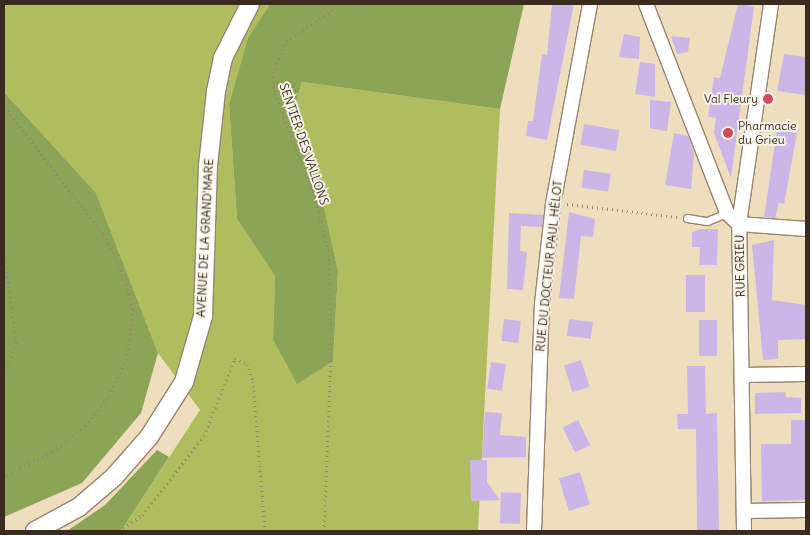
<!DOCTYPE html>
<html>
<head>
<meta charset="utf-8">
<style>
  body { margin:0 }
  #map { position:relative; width:810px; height:535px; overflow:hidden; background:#efdebd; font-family:Delius,sans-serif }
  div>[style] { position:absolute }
  .green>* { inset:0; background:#afbd5f }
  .forest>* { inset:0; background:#8ba456 }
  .building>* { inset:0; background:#ccb6e7; transform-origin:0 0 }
  .path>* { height:3px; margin-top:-1.5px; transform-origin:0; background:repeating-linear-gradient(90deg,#95846e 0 1px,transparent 0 5px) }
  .roads { filter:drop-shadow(1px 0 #95846e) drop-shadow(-1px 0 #95846e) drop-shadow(0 1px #95846e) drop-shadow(0 -1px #95846e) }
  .service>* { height:7px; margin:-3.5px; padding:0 3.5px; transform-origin:3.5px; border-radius:3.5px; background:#fff }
  .minor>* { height:14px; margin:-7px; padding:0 7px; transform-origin:7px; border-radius:7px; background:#fff }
  .tertiary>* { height:18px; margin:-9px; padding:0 9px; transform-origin:9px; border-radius:9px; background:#fff }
  .dots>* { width:14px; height:14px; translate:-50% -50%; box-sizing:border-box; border:2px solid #f7f3e8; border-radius:50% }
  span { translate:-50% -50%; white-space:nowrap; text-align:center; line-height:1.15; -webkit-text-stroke:4px #f7f3e8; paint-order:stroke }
  .poi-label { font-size:12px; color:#3b2a1e }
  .right { translate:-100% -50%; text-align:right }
  .left { translate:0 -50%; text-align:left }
  .street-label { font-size:12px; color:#3b2a1e }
  .frame { position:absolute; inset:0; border:5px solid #3b2a1e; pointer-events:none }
</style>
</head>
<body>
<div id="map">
  <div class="green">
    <i style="clip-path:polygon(4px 4px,270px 4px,248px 39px,229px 104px,237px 219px,275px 276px,273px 339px,333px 361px,338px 271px,319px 184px,290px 123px,302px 82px,500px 109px,478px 531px,121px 531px,200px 410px,158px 353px,96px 193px,4px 92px)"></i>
  </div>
  <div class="forest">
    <i style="clip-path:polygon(270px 4px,524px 4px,500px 109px,302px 82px,290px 123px,319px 184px,338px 271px,333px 361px,297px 384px,273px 339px,275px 276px,237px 219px,229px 104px,248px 38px)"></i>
    <i style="clip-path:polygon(4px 92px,96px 193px,158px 353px,141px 413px,82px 483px,4px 517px)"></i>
    <i style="clip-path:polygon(157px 450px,169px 457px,121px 531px,67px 531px,105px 505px)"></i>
  </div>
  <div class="building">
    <i style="clip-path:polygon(552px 4px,574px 4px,547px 140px,526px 136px,528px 121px,533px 121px,542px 54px,547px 55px)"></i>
    <i style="clip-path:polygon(738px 4px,754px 7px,731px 178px,714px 133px,716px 118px,708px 117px,714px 77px,720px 78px)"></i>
    <i style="clip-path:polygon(624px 34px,640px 37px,639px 59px,619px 57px)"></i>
    <i style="clip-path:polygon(671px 36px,690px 38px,688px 52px,677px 54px)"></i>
    <i style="clip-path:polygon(784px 54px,806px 57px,805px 95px,777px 91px)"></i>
    <i style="clip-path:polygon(640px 62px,655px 64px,655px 97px,635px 94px)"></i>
    <i style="clip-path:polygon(650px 100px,671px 102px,667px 131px,650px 128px)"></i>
    <i style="left:584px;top:124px;width:36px;height:21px;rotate:10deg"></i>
    <i style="clip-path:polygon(777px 130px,797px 133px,784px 204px,779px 203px,775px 218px,764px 217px)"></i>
    <i style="clip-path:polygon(674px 133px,688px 136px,694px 153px,691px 189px,665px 185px)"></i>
    <i style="left:584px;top:170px;width:27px;height:18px;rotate:8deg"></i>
    <i style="clip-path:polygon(569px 212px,595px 219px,593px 237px,581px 236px,574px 299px,559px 298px)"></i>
    <i style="clip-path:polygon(509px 213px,543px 215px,542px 227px,521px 226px,520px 251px,527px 252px,523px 290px,507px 289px)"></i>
    <i style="clip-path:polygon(700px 229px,718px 229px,717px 265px,699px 265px,700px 247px,692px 247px,692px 232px)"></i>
    <i style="clip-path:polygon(774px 240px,772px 300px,806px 305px,806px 339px,778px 340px,778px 359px,763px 360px,752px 245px)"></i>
    <i style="left:686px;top:275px;width:19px;height:37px"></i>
    <i style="left:504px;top:319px;width:17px;height:22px;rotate:7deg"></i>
    <i style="left:569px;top:319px;width:24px;height:17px;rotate:7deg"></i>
    <i style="left:699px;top:320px;width:18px;height:36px"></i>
    <i style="left:581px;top:360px;width:28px;height:18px;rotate:72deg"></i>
    <i style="left:491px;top:362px;width:15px;height:27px;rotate:8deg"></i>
    <i style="clip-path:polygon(687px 366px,705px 366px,706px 414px,717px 413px,719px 531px,697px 531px,696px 429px,678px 429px,677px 414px,688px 414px)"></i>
    <i style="clip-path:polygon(785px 392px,786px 397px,801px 398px,801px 413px,755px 414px,755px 393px)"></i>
    <i style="clip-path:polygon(485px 412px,502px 413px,500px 435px,526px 437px,526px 457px,482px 458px)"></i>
    <i style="left:578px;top:420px;width:28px;height:17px;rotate:64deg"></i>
    <i style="clip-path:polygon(791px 420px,806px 420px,806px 500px,762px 501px,761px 444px,791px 444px)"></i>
    <i style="clip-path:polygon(470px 460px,487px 460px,487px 482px,500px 500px,471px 501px)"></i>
    <i style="left:580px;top:472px;width:34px;height:22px;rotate:73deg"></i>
    <i style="left:521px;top:493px;width:31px;height:20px;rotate:92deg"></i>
  </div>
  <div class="path">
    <i style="left:4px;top:107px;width:162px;rotate:51.8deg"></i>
    <i style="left:104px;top:234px;width:45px;rotate:63.4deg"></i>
    <i style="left:124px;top:274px;width:36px;rotate:76deg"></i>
    <i style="left:133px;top:309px;width:50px;rotate:96.8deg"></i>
    <i style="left:127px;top:359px;width:43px;rotate:116deg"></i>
    <i style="left:108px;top:398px;width:36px;rotate:129deg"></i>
    <i style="left:85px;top:426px;width:42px;rotate:141.8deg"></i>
    <i style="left:52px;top:452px;width:54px;rotate:153.4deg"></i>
    <i style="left:567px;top:204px;width:111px;rotate:6.7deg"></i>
    <i style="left:4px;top:252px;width:91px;rotate:82.4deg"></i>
    <i style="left:16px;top:342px;width:33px;rotate:111deg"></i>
    <i style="left:119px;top:531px;width:28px;rotate:-35deg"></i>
    <i style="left:142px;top:515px;width:100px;rotate:-51.9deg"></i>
    <i style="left:204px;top:436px;width:84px;rotate:-68.3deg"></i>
    <i style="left:235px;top:358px;width:13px;rotate:27deg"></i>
    <i style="left:247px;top:364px;width:18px;rotate:71deg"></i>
    <i style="left:253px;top:381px;width:150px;rotate:85.4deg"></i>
    <i style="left:324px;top:531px;width:177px;rotate:-87.7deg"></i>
    <i style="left:331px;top:354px;width:98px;rotate:-91.2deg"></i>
    <i style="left:329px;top:256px;width:61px;rotate:-103.3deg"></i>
    <i style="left:315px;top:197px;width:113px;rotate:-111.3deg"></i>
    <i style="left:274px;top:92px;width:19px;rotate:-93deg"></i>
    <i style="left:273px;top:73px;width:35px;rotate:-68deg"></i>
    <i style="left:286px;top:41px;width:67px;rotate:-33.5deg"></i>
  </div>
  <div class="roads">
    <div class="service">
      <i style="left:687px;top:218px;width:20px;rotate:9deg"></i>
      <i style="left:707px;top:221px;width:22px;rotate:-22deg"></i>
    </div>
    <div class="minor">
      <i style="left:646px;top:4px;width:224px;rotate:68.8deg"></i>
      <i style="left:727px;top:213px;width:16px;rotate:43deg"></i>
      <i style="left:739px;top:224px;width:67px;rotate:4.3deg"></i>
      <i style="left:742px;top:375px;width:64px;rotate:-0.9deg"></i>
      <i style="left:744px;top:511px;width:62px;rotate:-0.9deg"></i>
      <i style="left:534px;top:531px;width:227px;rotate:-88deg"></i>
      <i style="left:542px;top:304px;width:101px;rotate:-83.7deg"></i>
      <i style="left:553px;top:204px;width:203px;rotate:-79.5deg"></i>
      <i style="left:744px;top:531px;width:307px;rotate:-90.9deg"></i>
      <i style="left:739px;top:224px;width:222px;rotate:-81.7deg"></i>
    </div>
    <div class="tertiary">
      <i style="left:35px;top:531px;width:50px;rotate:-28.6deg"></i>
      <i style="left:79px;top:507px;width:46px;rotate:-40.6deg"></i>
      <i style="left:114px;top:477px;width:53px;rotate:-48.8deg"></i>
      <i style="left:149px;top:437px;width:65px;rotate:-57.5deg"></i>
      <i style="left:184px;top:382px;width:69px;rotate:-73.9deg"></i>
      <i style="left:203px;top:316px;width:150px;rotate:-88.1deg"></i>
      <i style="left:208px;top:166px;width:75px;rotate:-83.9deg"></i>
      <i style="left:216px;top:91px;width:34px;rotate:-78deg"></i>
      <i style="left:223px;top:58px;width:60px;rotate:-63.4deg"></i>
    </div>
  </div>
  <div class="dots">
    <i style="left:768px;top:99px;background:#d1495b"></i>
    <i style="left:728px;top:133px;background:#d1495b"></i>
  </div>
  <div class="poi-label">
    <span class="right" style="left:758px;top:99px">Val Fleury</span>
    <span class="left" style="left:738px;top:133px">Pharmacie<br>du Grieu</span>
  </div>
  <div class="street-label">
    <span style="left:304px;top:144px;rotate:71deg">SENTIER DES VALLONS</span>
    <span style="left:205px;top:238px;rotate:-87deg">AVENUE DE LA GRAND'MARE</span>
    <span style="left:549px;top:266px;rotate:-84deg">RUE DU DOCTEUR PAUL HÉLOT</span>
    <span style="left:740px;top:266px;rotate:-91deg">RUE GRIEU</span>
  </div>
  <div class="frame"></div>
</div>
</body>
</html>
